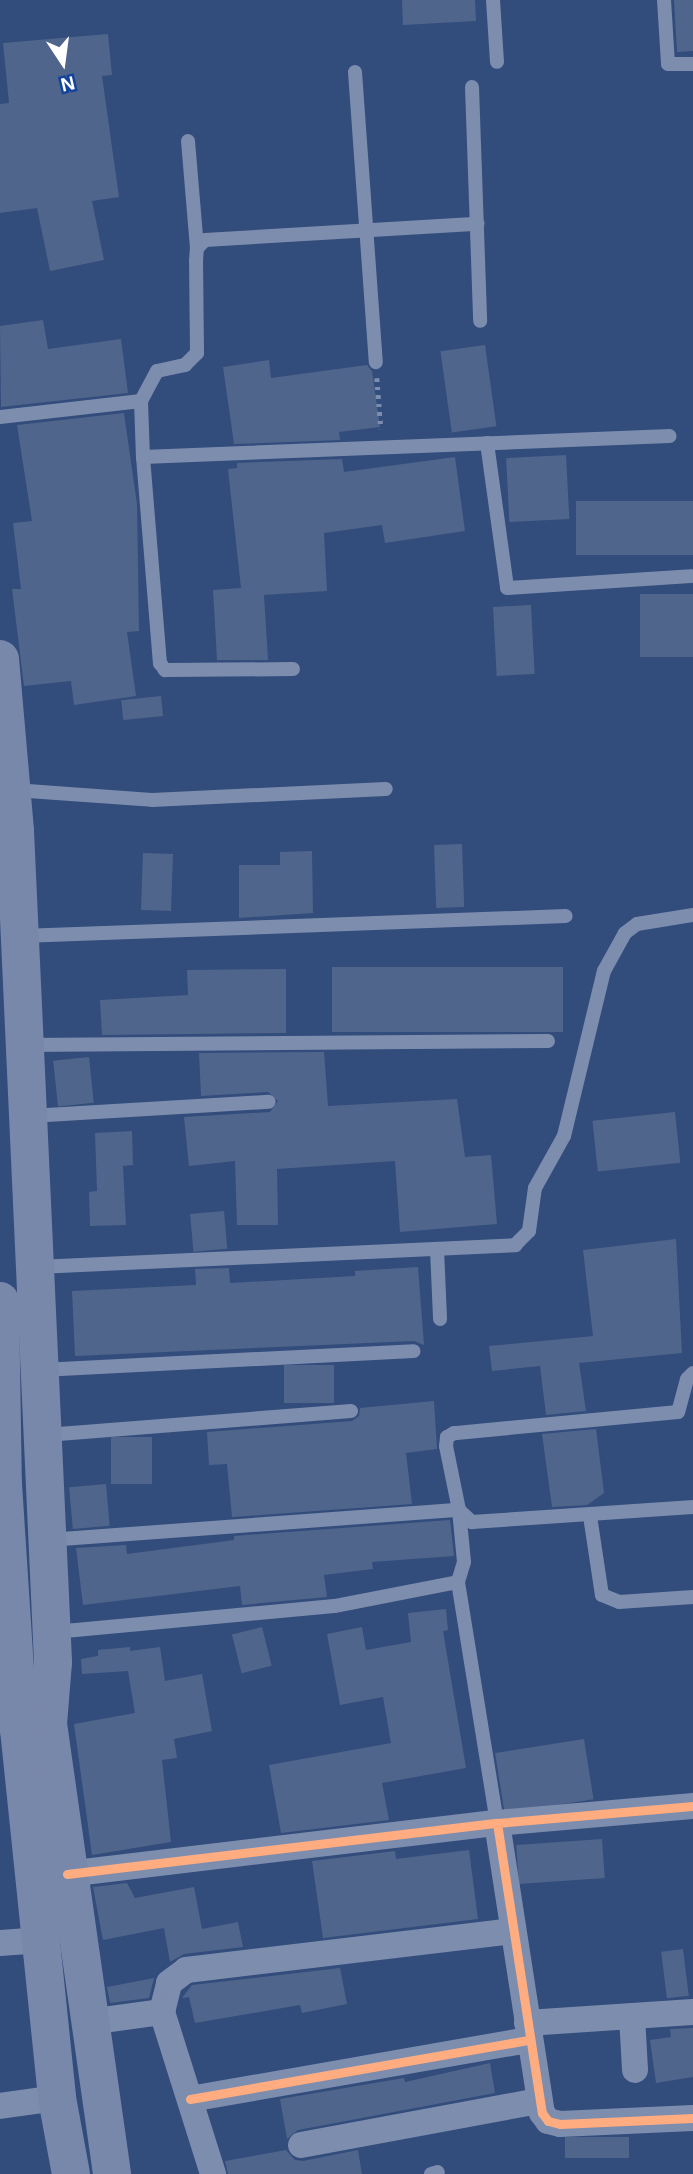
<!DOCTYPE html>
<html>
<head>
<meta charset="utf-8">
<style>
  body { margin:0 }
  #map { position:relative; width:693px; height:2174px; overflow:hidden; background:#324c7c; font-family:Helvetica,sans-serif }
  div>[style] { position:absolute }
  .building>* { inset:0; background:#50658b; transform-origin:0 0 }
  .path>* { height:4.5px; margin-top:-2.25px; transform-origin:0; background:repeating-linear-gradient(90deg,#7d8dae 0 3.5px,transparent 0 8.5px) }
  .lane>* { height:14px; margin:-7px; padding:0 7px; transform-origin:7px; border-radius:7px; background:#7d8dae }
  .street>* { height:26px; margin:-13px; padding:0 13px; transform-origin:13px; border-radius:13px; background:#7d8dae }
  .secondary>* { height:38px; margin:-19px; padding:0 19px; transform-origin:19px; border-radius:19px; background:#7888aa }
  .cycleway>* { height:9px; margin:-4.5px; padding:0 4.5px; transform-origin:4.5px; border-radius:4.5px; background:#ffac80 }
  span { translate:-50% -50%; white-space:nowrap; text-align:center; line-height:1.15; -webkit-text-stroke:5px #13449b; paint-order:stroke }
  .north { position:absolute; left:28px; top:28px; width:70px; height:70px; -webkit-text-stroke:5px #13449b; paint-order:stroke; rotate:167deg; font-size:19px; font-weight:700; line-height:28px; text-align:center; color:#fff }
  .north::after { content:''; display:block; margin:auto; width:24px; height:32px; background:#fff; clip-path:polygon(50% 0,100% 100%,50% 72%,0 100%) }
</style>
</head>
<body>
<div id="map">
  <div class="building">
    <i style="clip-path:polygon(402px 0,475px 0,476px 21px,403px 25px)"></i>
    <i style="clip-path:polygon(674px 0,693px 0,693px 51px,677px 52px)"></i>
    <i style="clip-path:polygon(108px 34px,112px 75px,102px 76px,119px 197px,92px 201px,104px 260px,50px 271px,37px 208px,0 213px,0 104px,9px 103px,3px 43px)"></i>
    <i style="clip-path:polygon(43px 320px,48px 349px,121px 339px,128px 393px,1px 407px,0 326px)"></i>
    <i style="left:485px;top:345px;width:82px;height:45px;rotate:82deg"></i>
    <i style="clip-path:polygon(269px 360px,271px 378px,367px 365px,372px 371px,380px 427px,339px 432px,340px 440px,234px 444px,223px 367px)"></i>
    <i style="clip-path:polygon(124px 413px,137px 504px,139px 631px,127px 632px,136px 696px,74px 705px,71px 681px,24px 686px,12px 589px,21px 589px,13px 523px,32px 521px,17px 425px)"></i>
    <i style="left:566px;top:455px;width:64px;height:60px;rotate:87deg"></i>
    <i style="clip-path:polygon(455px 457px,465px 531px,385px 543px,382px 525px,324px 533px,327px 591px,264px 595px,268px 660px,217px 660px,213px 590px,241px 588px,228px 469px,237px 468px,237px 463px,342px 459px,344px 472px)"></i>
    <i style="left:693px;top:501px;width:54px;height:117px;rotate:90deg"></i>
    <i style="left:693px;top:594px;width:63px;height:53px;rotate:90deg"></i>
    <i style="left:531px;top:605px;width:69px;height:38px;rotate:87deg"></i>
    <i style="left:161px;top:696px;width:20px;height:40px;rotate:84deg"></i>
    <i style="left:462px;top:844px;width:63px;height:28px;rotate:88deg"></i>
    <i style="clip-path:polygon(312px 851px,313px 913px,239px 918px,239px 865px,280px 865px,280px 852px)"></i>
    <i style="left:143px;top:853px;width:30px;height:57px;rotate:2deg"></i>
    <i style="left:563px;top:967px;width:65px;height:231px;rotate:90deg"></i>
    <i style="clip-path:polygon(286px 969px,286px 1033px,102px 1035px,100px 1000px,188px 995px,187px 970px)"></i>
    <i style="clip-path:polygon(324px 1052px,328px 1106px,457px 1099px,465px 1157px,491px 1155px,497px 1224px,400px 1232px,395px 1161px,277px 1169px,278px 1225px,237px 1225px,235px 1161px,189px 1166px,184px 1117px,270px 1112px,278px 1101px,268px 1092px,201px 1096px,199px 1053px)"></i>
    <i style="left:89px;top:1057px;width:46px;height:36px;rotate:84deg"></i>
    <i style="left:675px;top:1112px;width:51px;height:83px;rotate:84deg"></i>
    <i style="clip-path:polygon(132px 1131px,133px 1165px,123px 1166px,126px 1225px,90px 1226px,89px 1192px,97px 1191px,95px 1133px)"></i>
    <i style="left:224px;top:1211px;width:38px;height:34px;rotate:85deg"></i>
    <i style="clip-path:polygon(676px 1239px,682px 1353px,579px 1363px,586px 1411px,546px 1415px,540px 1366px,492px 1371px,489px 1346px,593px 1336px,583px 1250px)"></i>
    <i style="clip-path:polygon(418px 1267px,424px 1345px,414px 1341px,75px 1356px,72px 1291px,196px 1285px,195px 1269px,229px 1268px,230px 1283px,355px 1276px,355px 1271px)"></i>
    <i style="left:334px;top:1365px;width:38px;height:50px;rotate:90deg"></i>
    <i style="clip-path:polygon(434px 1401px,437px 1449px,406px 1453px,412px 1504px,232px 1517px,227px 1464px,209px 1465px,207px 1432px,352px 1421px,359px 1416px,360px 1408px)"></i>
    <i style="clip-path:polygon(596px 1429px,604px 1493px,587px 1505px,552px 1507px,542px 1434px)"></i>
    <i style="left:152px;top:1437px;width:47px;height:41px;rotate:90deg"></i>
    <i style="left:106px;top:1484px;width:42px;height:37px;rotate:85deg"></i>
    <i style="clip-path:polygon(450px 1520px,454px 1556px,372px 1562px,373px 1569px,324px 1575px,327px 1597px,242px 1605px,240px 1586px,83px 1605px,76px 1548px,126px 1545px,127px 1554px,234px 1540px,234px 1536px)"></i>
    <i style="clip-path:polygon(446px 1609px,448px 1630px,443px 1631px,466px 1768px,382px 1783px,389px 1820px,281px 1833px,269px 1765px,391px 1743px,383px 1697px,340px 1705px,327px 1634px,362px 1627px,366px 1650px,411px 1642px,408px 1613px)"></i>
    <i style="left:262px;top:1627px;width:40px;height:31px;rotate:76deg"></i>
    <i style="clip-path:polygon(130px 1647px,130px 1651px,160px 1647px,165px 1681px,202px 1674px,212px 1731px,174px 1739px,177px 1758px,162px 1760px,171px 1842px,92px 1855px,74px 1724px,135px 1713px,128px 1671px,82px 1674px,81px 1659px,98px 1656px,98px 1650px)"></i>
    <i style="left:584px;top:1739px;width:61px;height:90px;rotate:81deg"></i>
    <i style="left:602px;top:1839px;width:39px;height:86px;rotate:86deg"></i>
    <i style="clip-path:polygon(469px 1850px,478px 1919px,323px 1938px,312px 1861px,395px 1851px,396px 1859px)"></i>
    <i style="clip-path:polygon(127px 1883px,135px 1898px,194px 1887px,202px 1929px,238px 1922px,243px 1947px,184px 1954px,170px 1962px,164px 1928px,103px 1940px,93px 1887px)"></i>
    <i style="left:683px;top:1949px;width:47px;height:22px;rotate:83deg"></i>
    <i style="clip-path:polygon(340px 1968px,347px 2004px,302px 2013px,300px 2005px,195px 2023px,189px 1997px,182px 1998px,192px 1985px)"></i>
    <i style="clip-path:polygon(154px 1978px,149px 1998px,110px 2003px,107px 1987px)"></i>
    <i style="clip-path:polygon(693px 2028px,693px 2077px,656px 2083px,650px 2040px,671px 2037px,670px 2029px)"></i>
    <i style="clip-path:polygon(490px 2063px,495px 2093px,298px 2130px,287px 2139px,280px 2099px,404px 2078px,405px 2082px)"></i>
    <i style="left:629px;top:2137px;width:21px;height:64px;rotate:90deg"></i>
    <i style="clip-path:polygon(286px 2150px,295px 2160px,303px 2161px,358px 2150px,362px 2174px,228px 2174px,225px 2161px)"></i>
  </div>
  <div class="path">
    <i style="left:377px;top:378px;width:51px;rotate:85.5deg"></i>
  </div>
  <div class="lane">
    <i style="left:493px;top:0;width:62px;rotate:86.3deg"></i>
    <i style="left:664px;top:0;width:64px;rotate:86.4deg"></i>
    <i style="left:668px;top:64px;width:25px"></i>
    <i style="left:355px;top:72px;width:291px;rotate:85.9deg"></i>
    <i style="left:472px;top:87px;width:234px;rotate:88deg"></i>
    <i style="left:188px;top:141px;width:107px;rotate:85.2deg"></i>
    <i style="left:141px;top:401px;width:34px;rotate:-62deg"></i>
    <i style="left:157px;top:371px;width:29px;rotate:-12deg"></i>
    <i style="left:185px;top:365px;width:17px;rotate:-45deg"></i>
    <i style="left:197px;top:353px;width:92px;rotate:-90.6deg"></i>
    <i style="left:196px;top:261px;width:13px;rotate:-86deg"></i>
    <i style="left:197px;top:248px;width:11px;rotate:-45deg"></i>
    <i style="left:205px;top:240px;width:273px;rotate:-3.4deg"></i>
    <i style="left:0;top:417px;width:142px;rotate:-6.5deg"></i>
    <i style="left:141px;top:401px;width:56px;rotate:88deg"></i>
    <i style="left:143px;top:457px;width:527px;rotate:-2.28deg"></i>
    <i style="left:487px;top:443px;width:146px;rotate:82.1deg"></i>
    <i style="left:507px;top:588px;width:184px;rotate:-3.7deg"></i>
    <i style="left:143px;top:457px;width:207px;rotate:85.3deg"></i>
    <i style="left:160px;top:663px;width:9px;rotate:54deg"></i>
    <i style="left:165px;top:670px;width:128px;rotate:-0.4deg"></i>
    <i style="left:14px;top:790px;width:138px;rotate:4.1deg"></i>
    <i style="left:152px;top:800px;width:234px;rotate:-2.7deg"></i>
    <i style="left:21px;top:936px;width:545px;rotate:-2.1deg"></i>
    <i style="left:25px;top:1045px;width:523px;rotate:-0.44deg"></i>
    <i style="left:30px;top:1116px;width:239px;rotate:-3.4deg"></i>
    <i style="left:437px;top:1249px;width:70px;rotate:87.5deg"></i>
    <i style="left:37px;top:1267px;width:479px;rotate:-2.6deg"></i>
    <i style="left:515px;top:1245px;width:20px;rotate:-45deg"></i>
    <i style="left:529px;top:1231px;width:43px;rotate:-82.1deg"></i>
    <i style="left:535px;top:1188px;width:60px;rotate:-60.9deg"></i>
    <i style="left:564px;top:1136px;width:170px;rotate:-76.4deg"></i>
    <i style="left:604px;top:971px;width:43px;rotate:-61.1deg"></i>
    <i style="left:625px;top:933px;width:15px;rotate:-37deg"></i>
    <i style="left:637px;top:924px;width:57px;rotate:-9.1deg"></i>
    <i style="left:41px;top:1370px;width:373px;rotate:-2.9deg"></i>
    <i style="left:693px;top:1373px;width:8px;rotate:135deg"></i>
    <i style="left:687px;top:1379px;width:34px;rotate:105deg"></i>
    <i style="left:678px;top:1412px;width:225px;rotate:174.6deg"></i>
    <i style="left:454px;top:1433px;width:8px;rotate:150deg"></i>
    <i style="left:447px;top:1437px;width:9px;rotate:96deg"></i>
    <i style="left:446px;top:1446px;width:65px;rotate:78.5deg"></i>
    <i style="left:459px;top:1510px;width:18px;rotate:43deg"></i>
    <i style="left:472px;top:1522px;width:222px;rotate:-3.9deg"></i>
    <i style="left:46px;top:1435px;width:306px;rotate:-4.5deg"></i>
    <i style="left:590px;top:1516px;width:80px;rotate:81.4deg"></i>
    <i style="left:602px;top:1595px;width:18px;rotate:22deg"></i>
    <i style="left:619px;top:1602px;width:74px;rotate:-3.9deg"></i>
    <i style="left:48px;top:1540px;width:412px;rotate:-4.2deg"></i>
    <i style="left:459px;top:1510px;width:52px;rotate:84.5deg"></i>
    <i style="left:464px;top:1562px;width:21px;rotate:107deg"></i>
    <i style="left:458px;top:1582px;width:126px;rotate:169deg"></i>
    <i style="left:334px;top:1606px;width:281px;rotate:174.7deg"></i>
    <i style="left:458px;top:1582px;width:244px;rotate:80.8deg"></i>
    <i style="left:431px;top:2174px;width:7px;rotate:-16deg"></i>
  </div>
  <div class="street">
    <i style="left:497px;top:1823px;width:293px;rotate:81.2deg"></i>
    <i style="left:542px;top:2113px;width:10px;rotate:53deg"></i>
    <i style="left:548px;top:2121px;width:12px;rotate:14deg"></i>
    <i style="left:560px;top:2124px;width:133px;rotate:-2.6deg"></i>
    <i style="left:67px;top:1874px;width:433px;rotate:-6.8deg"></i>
    <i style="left:497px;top:1823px;width:197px;rotate:-5deg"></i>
    <i style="left:0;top:1943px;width:42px;rotate:-4.1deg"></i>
    <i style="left:162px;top:2012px;width:30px;rotate:-76deg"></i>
    <i style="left:169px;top:1983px;width:21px;rotate:-37deg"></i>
    <i style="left:186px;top:1970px;width:329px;rotate:-6.8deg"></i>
    <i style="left:632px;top:2016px;width:54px;rotate:86.8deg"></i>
    <i style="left:89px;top:2022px;width:74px;rotate:-7.8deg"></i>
    <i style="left:162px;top:2012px;width:170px;rotate:72.5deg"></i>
    <i style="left:527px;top:2023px;width:166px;rotate:-3.8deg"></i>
    <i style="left:190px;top:2099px;width:344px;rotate:-9.9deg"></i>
    <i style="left:0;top:2106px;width:58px;rotate:-8deg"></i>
    <i style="left:301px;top:2145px;width:242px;rotate:-10.5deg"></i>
  </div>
  <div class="secondary">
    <i style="left:0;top:659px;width:173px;rotate:85deg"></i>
    <i style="left:15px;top:831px;width:832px;rotate:87.38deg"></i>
    <i style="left:53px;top:1662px;width:62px;rotate:94.6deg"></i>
    <i style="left:48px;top:1724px;width:455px;rotate:81.9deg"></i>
    <i style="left:0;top:1301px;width:183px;rotate:89.1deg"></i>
    <i style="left:3px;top:1484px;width:246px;rotate:86.3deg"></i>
    <i style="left:19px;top:1729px;width:371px;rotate:84.1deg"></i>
    <i style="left:57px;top:2098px;width:77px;rotate:79.6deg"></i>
  </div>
  <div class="cycleway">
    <i style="left:497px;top:1823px;width:293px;rotate:81.2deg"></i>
    <i style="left:542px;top:2113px;width:10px;rotate:53deg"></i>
    <i style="left:548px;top:2121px;width:12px;rotate:14deg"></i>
    <i style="left:560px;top:2124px;width:133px;rotate:-2.6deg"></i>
    <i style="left:67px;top:1874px;width:433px;rotate:-6.8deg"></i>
    <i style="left:497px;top:1823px;width:197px;rotate:-5deg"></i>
    <i style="left:190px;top:2099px;width:344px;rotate:-9.9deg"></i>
  </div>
  <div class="north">N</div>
</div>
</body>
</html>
